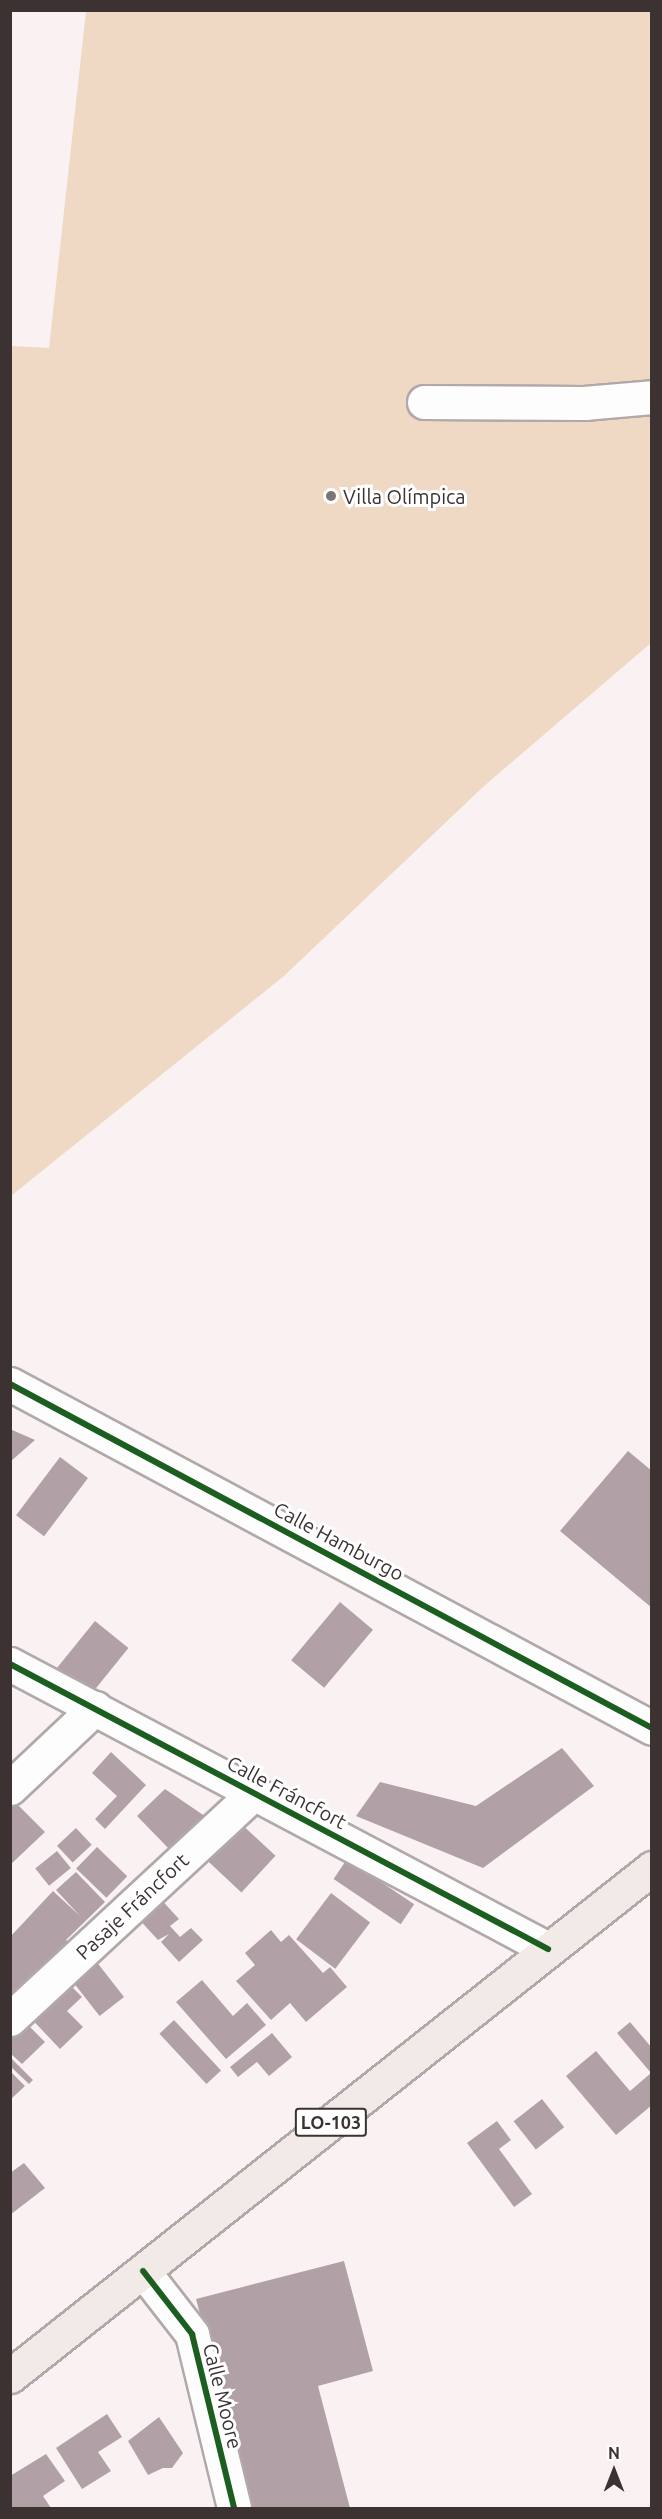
<!DOCTYPE html>
<html>
<head>
<meta charset="utf-8">
<style>
  body { margin:0 }
  #map { position:relative; width:662px; height:2519px; overflow:hidden; background:#faf2f2; font-family:Ubuntu,sans-serif }
  div>[style] { position:absolute }
  .green>* { inset:0; background:#efd9c4 }
  .building>* { inset:0; background:#b1a1a7; transform-origin:0 0 }
  .roads { filter:drop-shadow(2px 0 #b1a9a9) drop-shadow(-2px 0 #b1a9a9) drop-shadow(0 2px #b1a9a9) drop-shadow(0 -2px #b1a9a9) }
  .minor>* { height:33px; margin:-16.5px; padding:0 16.5px; transform-origin:16.5px; border-radius:16.5px; background:#fefdfd }
  .major>* { height:33px; margin:-16.5px; padding:0 16.5px; transform-origin:16.5px; border-radius:16.5px; background:#f2eae7 }
  .cycleway>* { height:6px; margin:-3px; padding:0 3px; transform-origin:3px; border-radius:3px; background:#1b5e20 }
  .dots>* { width:16px; height:16px; translate:-50% -50%; box-sizing:border-box; border:3px solid #fff; border-radius:50% }
  span { translate:-50% -50%; white-space:nowrap; text-align:center; line-height:1.15; -webkit-text-stroke:6px #fff; paint-order:stroke }
  .shield-label span { padding:2px 4px; background:#fff; border:2px solid; border-radius:4px; -webkit-text-stroke-width:0 }
  .shield-label { font-size:18px; color:#3c3232; font-weight:700 }
  .poi-label { font-size:20px; color:#3c3232 }
  .left { translate:0 -50%; text-align:left }
  .street-label { font-size:20px; color:#3c3232 }
  .frame { position:absolute; inset:0; border:12px solid #3c3232; pointer-events:none }
  .north { position:absolute; left:584px; top:2441px; width:60px; height:60px; -webkit-text-stroke:4px #fff; paint-order:stroke; rotate:0deg; font-size:16px; font-weight:700; line-height:24px; text-align:center; color:#3c3232 }
  .north::after { content:''; display:block; margin:auto; width:21px; height:27px; background:#3c3232; clip-path:polygon(50% 0,100% 100%,50% 72%,0 100%) }
</style>
</head>
<body>
<div id="map">
  <div class="green">
    <i style="clip-path:polygon(86px 11px,651px 11px,651px 643px,483px 787px,284px 976px,11px 1196px,11px 346px,49px 348px)"></i>
  </div>
  <div class="building">
    <i style="clip-path:polygon(10px 1429px,35px 1440px,10px 1462px)"></i>
    <i style="clip-path:polygon(628px 1451px,652px 1471px,652px 1608px,560px 1531px)"></i>
    <i style="left:60px;top:1457px;width:35px;height:73px;rotate:37deg"></i>
    <i style="left:340px;top:1602px;width:43px;height:76px;rotate:40deg"></i>
    <i style="left:95px;top:1621px;width:43px;height:67px;rotate:39deg"></i>
    <i style="clip-path:polygon(562px 1748px,594px 1786px,483px 1868px,356px 1816px,380px 1782px,476px 1806px)"></i>
    <i style="clip-path:polygon(111px 1752px,146px 1785px,105px 1829px,95px 1819px,117px 1796px,92px 1773px)"></i>
    <i style="clip-path:polygon(165px 1789px,212px 1821px,173px 1853px,137px 1816px)"></i>
    <i style="clip-path:polygon(10px 1797px,45px 1832px,10px 1865px)"></i>
    <i style="left:236px;top:1819px;width:54px;height:50px;rotate:43deg"></i>
    <i style="left:76px;top:1828px;width:23px;height:26px;rotate:47deg"></i>
    <i style="left:97px;top:1847px;width:42px;height:30px;rotate:44deg"></i>
    <i style="left:57px;top:1851px;width:22px;height:28px;rotate:51deg"></i>
    <i style="left:347px;top:1859px;width:81px;height:24px;rotate:34deg"></i>
    <i style="clip-path:polygon(76px 1872px,105px 1902px,66px 1940px,78px 1950px,10px 2019px,10px 1937px,53px 1891px,80px 1916px,56px 1890px)"></i>
    <i style="left:331px;top:1893px;width:49px;height:58px;rotate:37deg"></i>
    <i style="clip-path:polygon(156px 1894px,179px 1919px,170px 1926px,180px 1937px,191px 1928px,203px 1940px,179px 1962px,161px 1942px,169px 1934px,158px 1940px,134px 1914px)"></i>
    <i style="clip-path:polygon(271px 1930px,281px 1942px,289px 1935px,323px 1973px,330px 1967px,347px 1987px,306px 2022px,290px 2003px,271px 2020px,236px 1981px,255px 1965px,245px 1953px)"></i>
    <i style="left:92px;top:1956px;width:52px;height:31px;rotate:52deg"></i>
    <i style="clip-path:polygon(63px 1978px,82px 1997px,67px 2011px,83px 2027px,60px 2049px,26px 2013px)"></i>
    <i style="clip-path:polygon(202px 1980px,233px 2016px,247px 2003px,266px 2025px,226px 2059px,176px 2002px)"></i>
    <i style="clip-path:polygon(20px 2017px,45px 2042px,22px 2064px,10px 2053px,10px 2026px)"></i>
    <i style="left:174px;top:2020px;width:69px;height:20px;rotate:47deg"></i>
    <i style="clip-path:polygon(630px 2022px,652px 2048px,652px 2105px,616px 2135px,566px 2076px,596px 2051px,630px 2091px,651px 2073px,617px 2033px)"></i>
    <i style="clip-path:polygon(272px 2033px,292px 2057px,269px 2076px,257px 2062px,238px 2077px,230px 2067px)"></i>
    <i style="clip-path:polygon(10px 2057px,33px 2080px,29px 2084px,10px 2066px)"></i>
    <i style="clip-path:polygon(10px 2071px,25px 2086px,10px 2100px)"></i>
    <i style="left:542px;top:2099px;width:36px;height:36px;rotate:52deg"></i>
    <i style="clip-path:polygon(497px 2121px,511px 2140px,499px 2149px,532px 2194px,514px 2207px,467px 2143px)"></i>
    <i style="clip-path:polygon(24px 2163px,45px 2188px,10px 2215px,10px 2173px)"></i>
    <i style="clip-path:polygon(344px 2261px,373px 2371px,318px 2386px,350px 2508px,251px 2508px,196px 2299px)"></i>
    <i style="clip-path:polygon(107px 2414px,122px 2437px,98px 2452px,111px 2471px,82px 2489px,56px 2448px)"></i>
    <i style="clip-path:polygon(159px 2417px,183px 2453px,172px 2468px,163px 2468px,148px 2475px,128px 2441px)"></i>
    <i style="clip-path:polygon(46px 2454px,65px 2481px,43px 2496px,51px 2508px,10px 2508px,10px 2476px)"></i>
  </div>
  <div class="roads">
    <div class="minor">
      <i style="left:424px;top:402px;width:160px;rotate:0.4deg"></i>
      <i style="left:584px;top:403px;width:68px;rotate:-5deg"></i>
      <i style="left:10px;top:1384px;width:728px;rotate:28.18deg"></i>
      <i style="left:10px;top:1664px;width:609px;rotate:27.91deg"></i>
      <i style="left:10px;top:1788px;width:117px;rotate:-43.3deg"></i>
      <i style="left:10px;top:2019px;width:333px;rotate:-42.8deg"></i>
      <i style="left:143px;top:2271px;width:80px;rotate:52.1deg"></i>
      <i style="left:192px;top:2334px;width:179px;rotate:76.4deg"></i>
    </div>
    <div class="major">
      <i style="left:10px;top:2376px;width:819px;rotate:-38.35deg"></i>
    </div>
  </div>
  <div class="cycleway">
    <i style="left:10px;top:1384px;width:728px;rotate:28.18deg"></i>
    <i style="left:10px;top:1664px;width:609px;rotate:27.91deg"></i>
    <i style="left:143px;top:2271px;width:80px;rotate:52.1deg"></i>
    <i style="left:192px;top:2334px;width:179px;rotate:76.4deg"></i>
  </div>
  <div class="dots">
    <i style="left:331px;top:496px;background:#7e7575"></i>
  </div>
  <div class="shield-label">
    <span style="left:331px;top:2122px">LO-103</span>
  </div>
  <div class="poi-label">
    <span class="left" style="left:343px;top:496px">Villa Olímpica</span>
  </div>
  <div class="street-label">
    <span style="left:339px;top:1541px;rotate:28deg">Calle Hamburgo</span>
    <span style="left:287px;top:1792px;rotate:28deg">Calle Fráncfort</span>
    <span style="left:132px;top:1906px;rotate:-43deg">Pasaje Fráncfort</span>
    <span style="left:223px;top:2396px;rotate:76deg">Calle Moore</span>
  </div>
  <div class="frame"></div>
  <div class="north">N</div>
</div>
</body>
</html>
